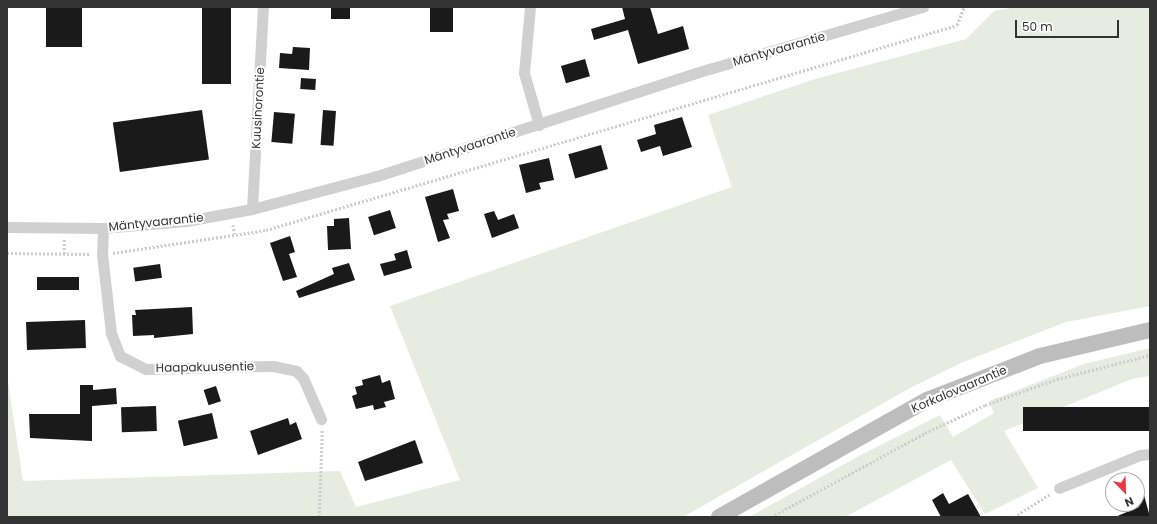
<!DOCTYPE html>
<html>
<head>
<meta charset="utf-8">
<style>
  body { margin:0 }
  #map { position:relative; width:1157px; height:524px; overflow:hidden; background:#fff; font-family:Poppins,sans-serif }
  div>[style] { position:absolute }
  .green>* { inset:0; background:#e6ecdf }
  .building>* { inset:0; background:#1a1a1a; transform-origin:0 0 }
  .path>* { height:2.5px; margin-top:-1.25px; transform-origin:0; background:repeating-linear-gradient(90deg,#cdcdcd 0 2px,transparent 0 4px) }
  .street>* { height:11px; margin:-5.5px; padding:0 5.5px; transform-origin:5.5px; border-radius:5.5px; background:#d0d0d0 }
  .secondary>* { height:16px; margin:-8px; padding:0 8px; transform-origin:8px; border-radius:8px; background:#bdbdbd }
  span { translate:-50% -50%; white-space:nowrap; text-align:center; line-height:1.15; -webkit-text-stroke:4px #fff; paint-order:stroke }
  .street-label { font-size:12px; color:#333 }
  .frame { position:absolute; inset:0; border:8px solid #333; pointer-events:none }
  .north { position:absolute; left:1105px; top:472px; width:40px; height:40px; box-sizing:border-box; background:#fff; border:1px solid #adadad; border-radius:50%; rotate:157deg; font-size:11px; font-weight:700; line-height:16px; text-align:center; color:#333 }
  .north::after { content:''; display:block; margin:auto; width:14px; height:18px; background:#e63946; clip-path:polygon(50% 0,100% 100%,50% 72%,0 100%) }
  .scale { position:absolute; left:1015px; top:20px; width:104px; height:18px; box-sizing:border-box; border:2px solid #333; border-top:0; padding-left:5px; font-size:12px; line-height:14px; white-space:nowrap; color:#333; -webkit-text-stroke:3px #fff; paint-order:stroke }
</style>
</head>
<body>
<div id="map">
  <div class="green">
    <i style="clip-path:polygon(1016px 7px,1150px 7px,1150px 306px,1066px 322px,963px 362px,910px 388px,683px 517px,7px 517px,7px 375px,23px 481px,340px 471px,356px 507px,460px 480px,390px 306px,732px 187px,708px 115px,815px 79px,966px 39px,994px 11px)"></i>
    <i style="clip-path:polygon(1150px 348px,1150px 376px,1132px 379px,1004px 431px,1038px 488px,985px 514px,951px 460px,845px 517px,749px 517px,857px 457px,940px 415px,953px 437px,994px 413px,989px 401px,1084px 364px)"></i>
  </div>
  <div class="building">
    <i style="left:46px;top:7px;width:36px;height:40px"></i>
    <i style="left:202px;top:7px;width:29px;height:77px"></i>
    <i style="left:331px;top:7px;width:19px;height:12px"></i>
    <i style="left:430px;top:7px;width:23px;height:25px"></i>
    <i style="clip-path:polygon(622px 7px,650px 7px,658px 34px,683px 26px,689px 49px,638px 64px,628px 30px,594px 40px,591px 29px,625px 19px)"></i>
    <i style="clip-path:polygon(293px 47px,310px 48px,309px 70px,279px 68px,280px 53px,292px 54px)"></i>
    <i style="left:585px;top:59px;width:18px;height:25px;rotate:74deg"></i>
    <i style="left:301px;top:78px;width:15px;height:11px;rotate:4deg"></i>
    <i style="left:202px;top:110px;width:50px;height:90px;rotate:82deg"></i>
    <i style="left:323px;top:110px;width:13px;height:35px;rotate:4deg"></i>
    <i style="left:274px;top:112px;width:21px;height:30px;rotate:5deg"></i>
    <i style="clip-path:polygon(682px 117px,692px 147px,663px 156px,660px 146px,641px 152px,637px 140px,656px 134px,654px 125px)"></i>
    <i style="left:601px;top:145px;width:25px;height:34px;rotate:74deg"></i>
    <i style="clip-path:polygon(549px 158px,554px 180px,539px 183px,541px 189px,526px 193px,519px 165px)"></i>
    <i style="clip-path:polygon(453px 189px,459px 211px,447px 214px,449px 219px,443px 220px,450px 238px,438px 242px,425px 197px)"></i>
    <i style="left:390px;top:210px;width:19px;height:23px;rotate:72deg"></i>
    <i style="clip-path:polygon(494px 211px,498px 220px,514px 214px,519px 228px,492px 238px,484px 214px)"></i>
    <i style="clip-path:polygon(349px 218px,351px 249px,328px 250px,327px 226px,334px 226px,334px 219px)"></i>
    <i style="clip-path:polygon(290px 236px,295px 252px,289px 254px,297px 277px,283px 281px,270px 243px)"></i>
    <i style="clip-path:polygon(407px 250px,412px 268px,384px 276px,380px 264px,396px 260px,394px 254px)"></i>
    <i style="clip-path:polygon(349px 263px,355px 280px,299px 298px,296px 291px,334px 274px,332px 268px)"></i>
    <i style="left:160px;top:264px;width:14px;height:27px;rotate:82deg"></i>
    <i style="left:37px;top:277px;width:42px;height:13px"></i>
    <i style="clip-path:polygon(192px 307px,193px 334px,154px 338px,154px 335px,133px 336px,132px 315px,136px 315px,135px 310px)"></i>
    <i style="left:85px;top:320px;width:28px;height:59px;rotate:88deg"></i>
    <i style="clip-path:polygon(380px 375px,382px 383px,390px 380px,395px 399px,384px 402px,386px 407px,374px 410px,373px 405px,356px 409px,352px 396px,357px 394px,355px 387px,363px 385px,362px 380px)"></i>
    <i style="clip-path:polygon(80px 385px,93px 385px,93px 390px,116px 388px,117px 404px,92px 406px,92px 441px,30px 438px,29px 414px,80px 414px)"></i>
    <i style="left:216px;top:386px;width:16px;height:13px;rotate:72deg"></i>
    <i style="left:156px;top:406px;width:25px;height:35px;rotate:88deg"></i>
    <i style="left:1150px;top:407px;width:24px;height:127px;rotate:90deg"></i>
    <i style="left:212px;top:413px;width:26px;height:35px;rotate:77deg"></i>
    <i style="clip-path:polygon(288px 418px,290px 425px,296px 422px,302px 439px,258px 455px,250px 431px)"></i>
    <i style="clip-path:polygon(415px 440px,423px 463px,365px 481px,358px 462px)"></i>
    <i style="clip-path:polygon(1141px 484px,1150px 517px,1115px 517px,1139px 507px)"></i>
    <i style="clip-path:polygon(943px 493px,949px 504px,968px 494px,981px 517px,941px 517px,932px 500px)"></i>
  </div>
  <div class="path">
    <i style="left:233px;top:225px;width:9px;rotate:77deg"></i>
    <i style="left:7px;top:253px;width:83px;rotate:0.7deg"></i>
    <i style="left:113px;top:253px;width:155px;rotate:-8.5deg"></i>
    <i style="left:266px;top:230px;width:721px;rotate:-16.52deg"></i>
    <i style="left:957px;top:25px;width:19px;rotate:-69deg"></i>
    <i style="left:64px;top:254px;width:15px;rotate:-90deg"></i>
    <i style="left:319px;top:517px;width:87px;rotate:-88deg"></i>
    <i style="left:771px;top:517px;width:175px;rotate:-28.6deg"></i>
    <i style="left:925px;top:433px;width:66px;rotate:-25deg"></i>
    <i style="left:985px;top:405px;width:77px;rotate:-19.9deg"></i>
    <i style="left:1057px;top:379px;width:96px;rotate:-14.5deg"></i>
    <i style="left:1014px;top:517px;width:43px;rotate:-32.6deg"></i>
  </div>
  <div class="street">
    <i style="left:530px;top:7px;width:66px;rotate:95.2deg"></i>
    <i style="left:524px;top:73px;width:54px;rotate:73.9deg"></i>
    <i style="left:252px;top:209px;width:202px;rotate:-86.9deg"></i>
    <i style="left:7px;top:227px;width:96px;rotate:0.6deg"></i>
    <i style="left:103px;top:228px;width:83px;rotate:-4.8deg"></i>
    <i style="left:186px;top:221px;width:67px;rotate:-10.3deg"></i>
    <i style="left:252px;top:209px;width:129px;rotate:-14.8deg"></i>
    <i style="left:377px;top:176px;width:349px;rotate:-17.9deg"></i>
    <i style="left:709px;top:69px;width:223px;rotate:-16.2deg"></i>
    <i style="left:103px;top:228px;width:26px;rotate:92deg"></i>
    <i style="left:102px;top:254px;width:80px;rotate:83.5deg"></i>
    <i style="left:111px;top:333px;width:25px;rotate:69deg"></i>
    <i style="left:120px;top:356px;width:29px;rotate:27deg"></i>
    <i style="left:146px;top:369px;width:127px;rotate:-1.4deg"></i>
    <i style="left:273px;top:366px;width:24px;rotate:12deg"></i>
    <i style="left:296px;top:371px;width:10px;rotate:45deg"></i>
    <i style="left:303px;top:378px;width:45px;rotate:66.3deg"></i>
    <i style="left:1059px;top:488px;width:87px;rotate:-22.2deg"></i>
    <i style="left:1140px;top:455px;width:10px;rotate:-6deg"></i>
  </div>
  <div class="secondary">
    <i style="left:719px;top:517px;width:239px;rotate:-29.4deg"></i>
    <i style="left:927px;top:400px;width:121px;rotate:-21.3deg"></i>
    <i style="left:1040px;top:356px;width:113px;rotate:-13.3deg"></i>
  </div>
  <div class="street-label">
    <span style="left:779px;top:49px;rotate:-16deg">Mäntyvaarantie</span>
    <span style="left:258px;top:108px;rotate:-87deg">Kuusinorontie</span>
    <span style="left:470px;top:146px;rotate:-18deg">Mäntyvaarantie</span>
    <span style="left:156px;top:222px;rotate:-6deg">Mäntyvaarantie</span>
    <span style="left:205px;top:367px;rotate:-1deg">Haapakuusentie</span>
    <span style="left:959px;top:389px;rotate:-23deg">Korkalovaarantie</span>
  </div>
  <div class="frame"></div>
  <div class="north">N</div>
  <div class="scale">50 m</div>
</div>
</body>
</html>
